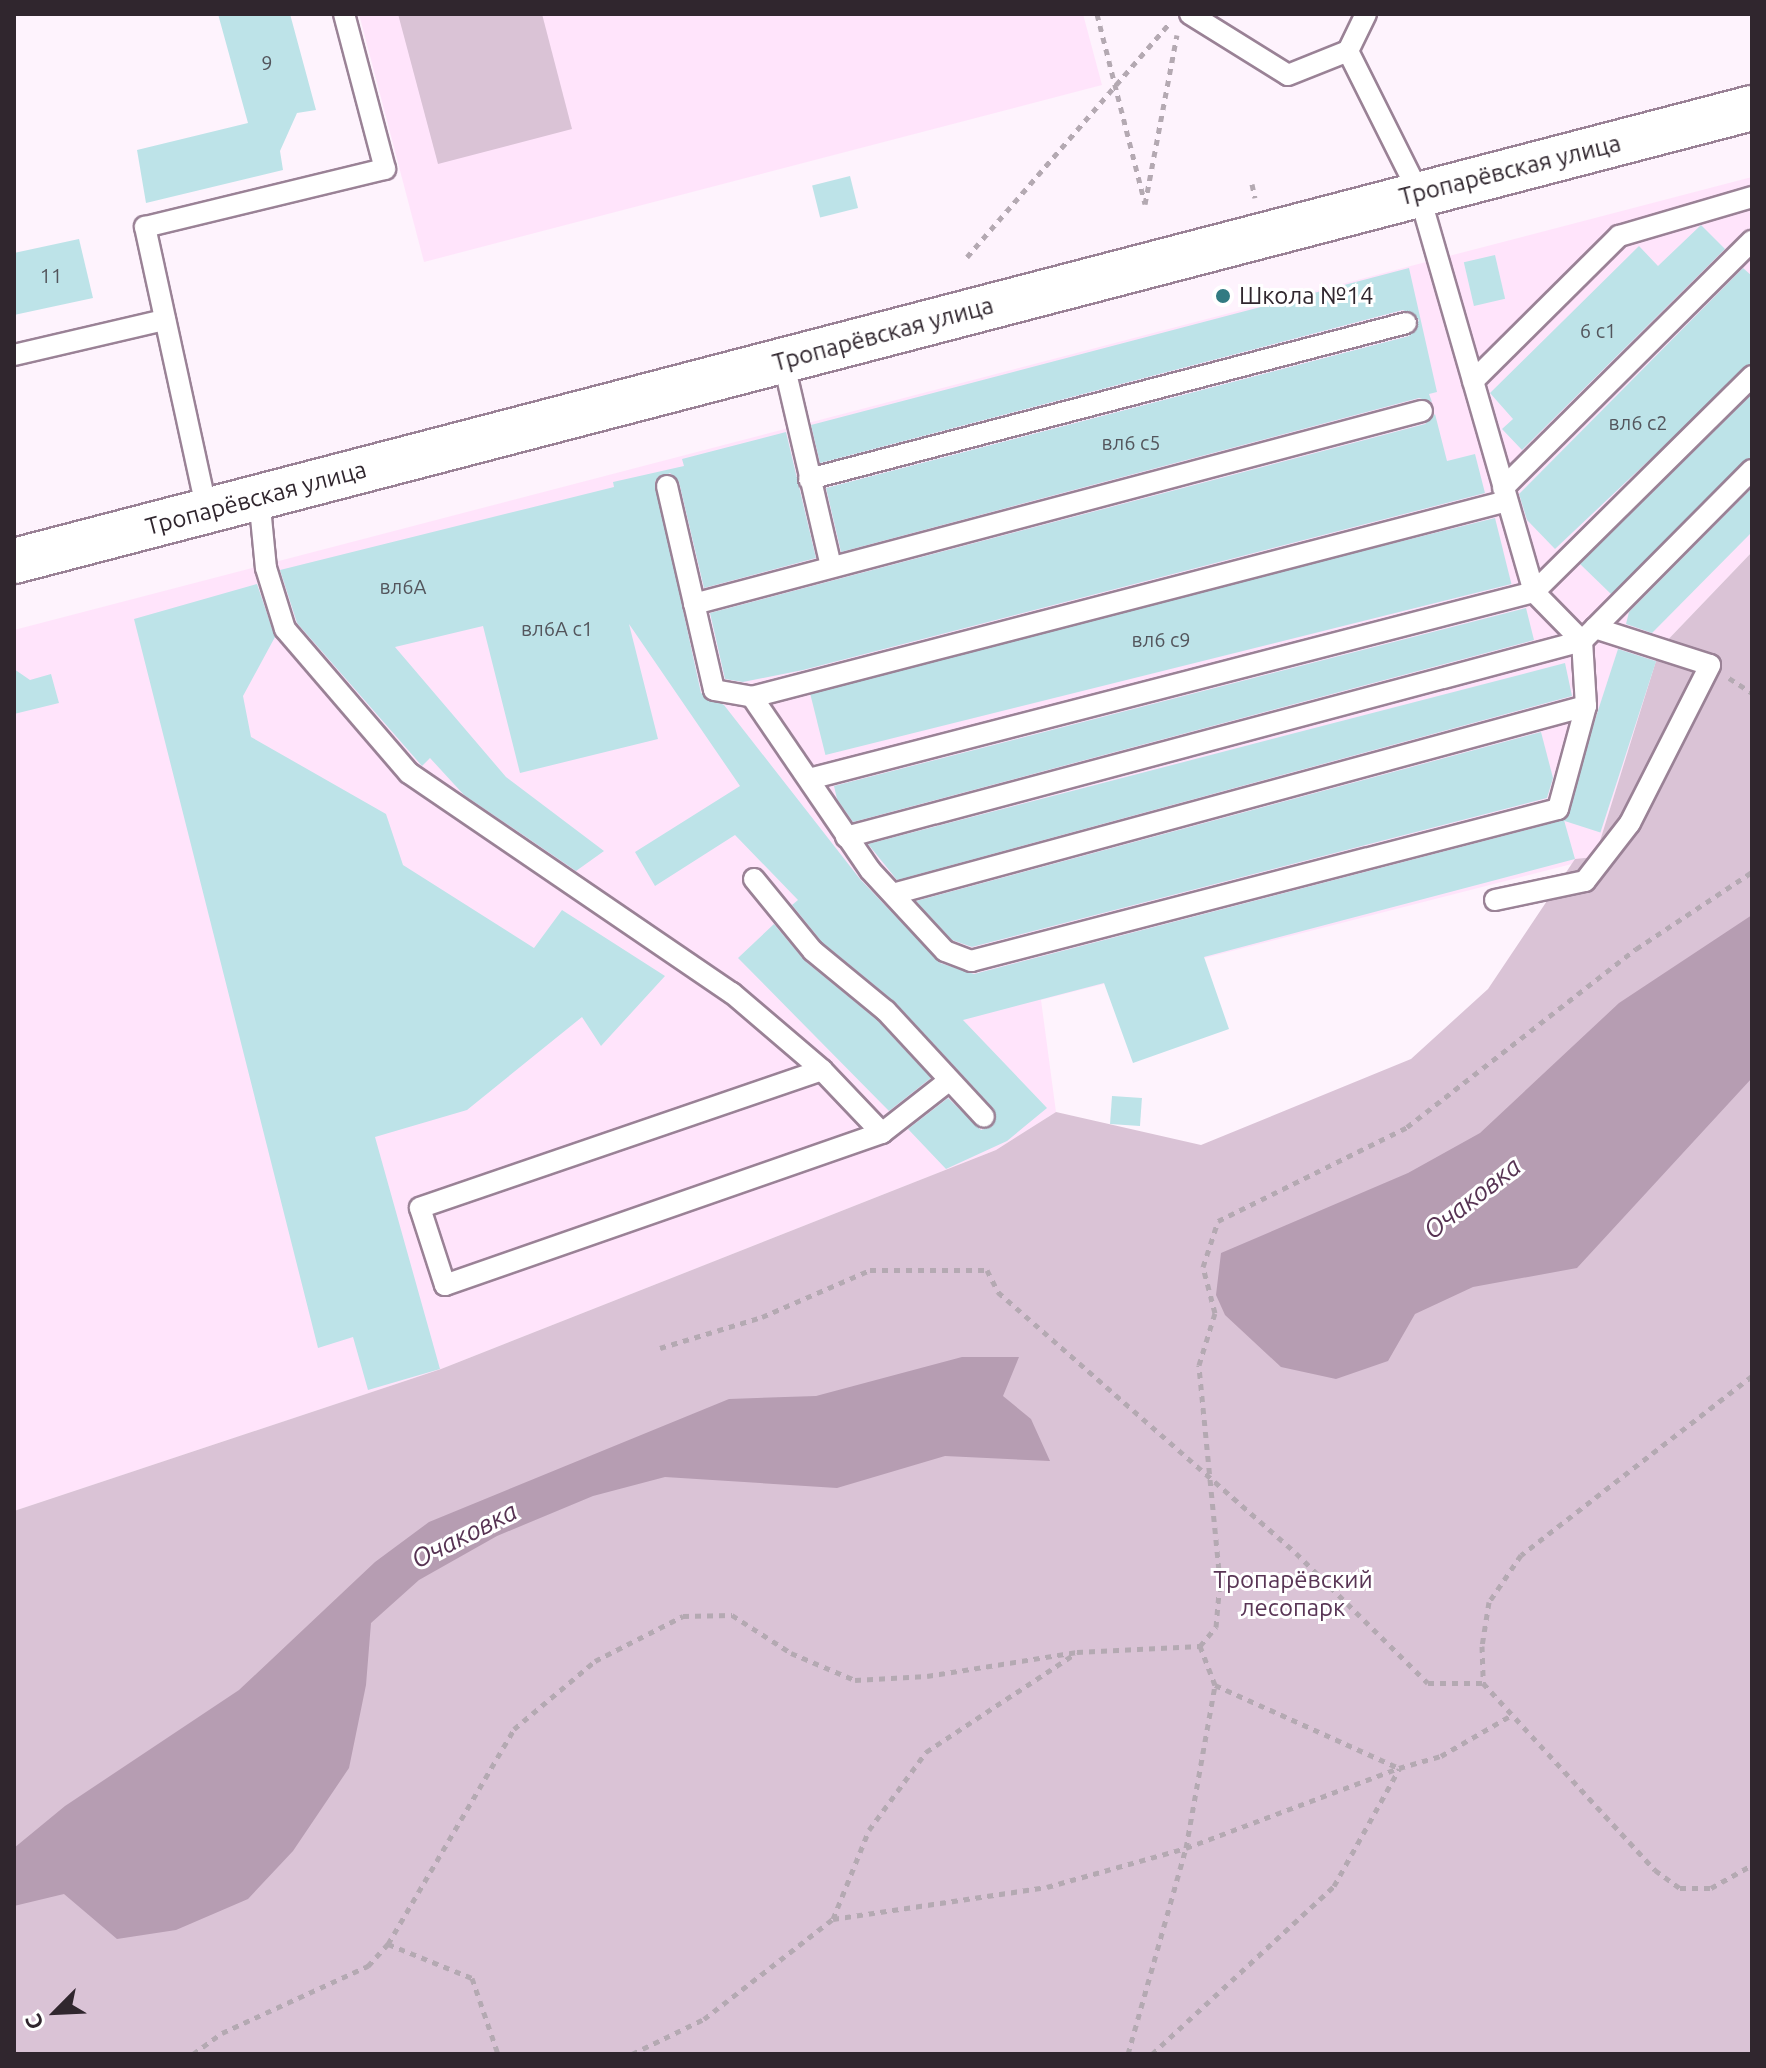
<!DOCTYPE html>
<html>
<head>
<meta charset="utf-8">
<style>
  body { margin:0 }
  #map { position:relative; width:1766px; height:2068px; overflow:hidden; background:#fef3fd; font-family:Ubuntu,sans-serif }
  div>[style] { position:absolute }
  .built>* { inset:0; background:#ffe4fb }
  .green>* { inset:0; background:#dac3d6 }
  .water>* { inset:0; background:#b69db2 }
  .building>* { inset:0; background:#bde3e8; transform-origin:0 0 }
  .path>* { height:5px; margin-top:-2.5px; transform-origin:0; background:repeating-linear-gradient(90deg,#b4a9b2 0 6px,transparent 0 12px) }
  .roads { filter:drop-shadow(2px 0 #9a8296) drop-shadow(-2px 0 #9a8296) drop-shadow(0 2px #9a8296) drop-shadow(0 -2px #9a8296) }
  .lane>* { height:20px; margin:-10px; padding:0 10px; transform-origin:10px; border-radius:10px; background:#fff }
  .secondary>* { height:44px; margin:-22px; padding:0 22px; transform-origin:22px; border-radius:22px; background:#fff }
  .dots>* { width:22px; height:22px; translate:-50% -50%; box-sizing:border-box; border:4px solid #fff; border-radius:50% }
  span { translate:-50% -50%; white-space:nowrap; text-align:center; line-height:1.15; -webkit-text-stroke:6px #fff; paint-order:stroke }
  .number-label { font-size:20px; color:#53555c }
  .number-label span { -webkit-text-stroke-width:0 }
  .street-label { font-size:24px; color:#30262e }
  .poi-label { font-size:24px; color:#30262e }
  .left { translate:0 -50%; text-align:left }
  .park-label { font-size:24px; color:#593555 }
  .water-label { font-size:26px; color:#573353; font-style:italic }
  .frame { position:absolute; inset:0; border:16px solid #30262e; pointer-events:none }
  .north { position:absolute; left:16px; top:1972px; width:80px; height:80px; -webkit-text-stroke:6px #fff; paint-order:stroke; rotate:246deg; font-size:22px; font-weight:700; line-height:32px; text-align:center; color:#30262e }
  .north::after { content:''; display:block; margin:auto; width:28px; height:36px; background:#30262e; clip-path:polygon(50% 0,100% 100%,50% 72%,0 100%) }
</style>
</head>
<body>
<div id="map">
  <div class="built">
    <i style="clip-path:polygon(359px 14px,1083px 14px,1102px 85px,424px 262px)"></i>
    <i style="clip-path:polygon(1752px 177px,1752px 552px,1660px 648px,1595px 858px,1041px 1000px,1056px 1112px,996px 1150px,441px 1369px,14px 1511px,14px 630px)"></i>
  </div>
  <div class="green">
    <i style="clip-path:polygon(398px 14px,542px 14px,572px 129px,438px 164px)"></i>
    <i style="clip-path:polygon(1752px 552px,1752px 2054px,14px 2054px,14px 1511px,441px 1369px,996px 1150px,1056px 1112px,1201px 1145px,1411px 1059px,1488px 989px,1575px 859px,1595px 857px,1660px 648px)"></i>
  </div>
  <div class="water">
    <i style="clip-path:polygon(1752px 915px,1752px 1078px,1577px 1268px,1473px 1287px,1415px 1314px,1388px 1361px,1336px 1379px,1281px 1367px,1225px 1315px,1216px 1295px,1221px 1253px,1408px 1173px,1480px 1133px,1619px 1003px)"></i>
    <i style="clip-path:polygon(962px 1357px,1019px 1357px,1003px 1396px,1031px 1419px,1050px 1461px,945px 1456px,837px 1488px,665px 1477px,593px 1496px,497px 1536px,419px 1580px,371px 1623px,366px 1685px,349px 1768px,293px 1851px,248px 1899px,176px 1930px,117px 1939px,64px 1894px,14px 1906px,14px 1848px,65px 1806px,239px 1690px,375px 1562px,429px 1522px,729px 1399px,816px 1396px)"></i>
  </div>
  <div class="building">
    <i style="clip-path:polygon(218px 14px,290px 14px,316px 110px,297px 113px,280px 151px,283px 170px,146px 203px,137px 150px,248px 123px)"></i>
    <i style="left:850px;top:176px;width:33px;height:39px;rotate:76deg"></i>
    <i style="clip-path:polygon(1701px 225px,1725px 249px,1522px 450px,1502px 429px,1513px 419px,1490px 393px,1639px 246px,1658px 266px)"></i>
    <i style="clip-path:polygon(79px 239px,93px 298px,14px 315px,14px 253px)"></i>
    <i style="left:1495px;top:255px;width:45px;height:32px;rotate:77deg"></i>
    <i style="clip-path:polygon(1409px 268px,1437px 392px,1429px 394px,1432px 402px,1419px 398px,841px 552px,826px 488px,1409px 336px,1419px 320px,1403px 310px,820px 463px,811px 425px)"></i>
    <i style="clip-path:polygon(1743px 268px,1752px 276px,1752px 363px,1555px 549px,1527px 520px,1519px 494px)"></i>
    <i style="clip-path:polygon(1752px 394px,1752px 457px,1611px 594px,1580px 564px)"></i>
    <i style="clip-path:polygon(1435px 414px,1447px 461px,1475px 454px,1485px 493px,803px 670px,743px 682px,725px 679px,710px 613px,1425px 424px)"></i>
    <i style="clip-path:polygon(786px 432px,816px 558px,704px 588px,679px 482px,670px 473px,655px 481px,701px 693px,724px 705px,860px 879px,940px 963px,974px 974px,1564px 820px,1575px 859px,1204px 957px,1229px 1029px,1133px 1063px,1104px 983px,963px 1020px,1047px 1108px,1007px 1141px,946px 1169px,908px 1129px,948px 1098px,981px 1130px,993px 1126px,994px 1109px,895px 1002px,822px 942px,792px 905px,798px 900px,735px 835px,655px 886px,635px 852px,740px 786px,629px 624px,658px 739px,520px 773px,483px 626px,395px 647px,506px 777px,604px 851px,576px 871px,464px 795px,430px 758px,422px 766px,297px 623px,280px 570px,614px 487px,613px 482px,684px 466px,682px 459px)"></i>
    <i style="clip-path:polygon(1752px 488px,1752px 532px,1652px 633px,1626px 624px,1629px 612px)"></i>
    <i style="left:1495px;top:518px;width:68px;height:707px;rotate:76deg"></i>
    <i style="clip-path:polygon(257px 584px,275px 637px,243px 696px,251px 737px,386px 814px,403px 865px,534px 948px,562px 910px,665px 976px,601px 1046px,582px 1017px,467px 1110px,375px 1137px,440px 1369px,368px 1390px,353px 1337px,318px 1348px,134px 619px)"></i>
    <i style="clip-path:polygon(1526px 608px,1534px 640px,853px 822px,837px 799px,834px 786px)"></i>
    <i style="left:1618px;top:649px;width:40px;height:180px;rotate:18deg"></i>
    <i style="clip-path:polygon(1565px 663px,1572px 696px,897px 880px,868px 844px)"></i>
    <i style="clip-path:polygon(14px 669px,30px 680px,51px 674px,59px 703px,14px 714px)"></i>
    <i style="clip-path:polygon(1541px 732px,1553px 778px,1547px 798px,972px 947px,952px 940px,916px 901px)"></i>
    <i style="clip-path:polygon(774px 924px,805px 961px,877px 1020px,931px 1078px,889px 1111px,738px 958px)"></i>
    <i style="left:1112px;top:1096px;width:30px;height:28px;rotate:4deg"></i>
  </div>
  <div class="path">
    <i style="left:1097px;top:14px;width:196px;rotate:75.8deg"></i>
    <i style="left:1145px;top:204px;width:172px;rotate:-79.3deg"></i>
    <i style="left:1252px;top:184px;width:14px;rotate:78deg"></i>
    <i style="left:967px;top:257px;width:308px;rotate:-49.1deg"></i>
    <i style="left:1729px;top:678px;width:27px;rotate:33deg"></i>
    <i style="left:660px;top:1348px;width:107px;rotate:-16.9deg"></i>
    <i style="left:762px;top:1317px;width:118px;rotate:-23.5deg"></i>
    <i style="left:870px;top:1270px;width:117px"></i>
    <i style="left:987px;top:1270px;width:25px;rotate:63deg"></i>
    <i style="left:998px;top:1292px;width:396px;rotate:41.2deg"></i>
    <i style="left:1296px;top:1553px;width:185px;rotate:44.6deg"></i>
    <i style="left:1428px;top:1683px;width:55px"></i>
    <i style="left:1752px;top:1376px;width:292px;rotate:142.2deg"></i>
    <i style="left:1521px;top:1555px;width:57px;rotate:124.2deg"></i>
    <i style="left:1489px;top:1602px;width:45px;rotate:99deg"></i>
    <i style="left:1482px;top:1646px;width:37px;rotate:88deg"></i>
    <i style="left:1483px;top:1683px;width:254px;rotate:47.4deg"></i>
    <i style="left:1655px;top:1870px;width:31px;rotate:36deg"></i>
    <i style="left:1680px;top:1888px;width:31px"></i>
    <i style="left:1711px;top:1888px;width:47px;rotate:-29.3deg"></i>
    <i style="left:1215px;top:1685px;width:202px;rotate:24.3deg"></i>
    <i style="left:1399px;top:1768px;width:44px;rotate:-15.9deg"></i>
    <i style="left:1441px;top:1756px;width:80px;rotate:-30.1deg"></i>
    <i style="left:833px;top:1919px;width:216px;rotate:-8.5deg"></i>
    <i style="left:1047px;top:1887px;width:144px;rotate:-15.7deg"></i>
    <i style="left:1186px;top:1848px;width:228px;rotate:-20.6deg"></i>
    <i style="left:388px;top:1944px;width:91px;rotate:22deg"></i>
    <i style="left:472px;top:1978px;width:80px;rotate:71.1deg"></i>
    <i style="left:193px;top:2054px;width:36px;rotate:-36deg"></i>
    <i style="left:222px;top:2033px;width:161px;rotate:-24.7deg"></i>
    <i style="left:368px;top:1966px;width:30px;rotate:-48deg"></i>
    <i style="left:388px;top:1944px;width:249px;rotate:-59.6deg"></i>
    <i style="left:514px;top:1729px;width:106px;rotate:-40deg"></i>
    <i style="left:595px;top:1661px;width:99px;rotate:-27.1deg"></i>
    <i style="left:683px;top:1616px;width:49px;rotate:-1.2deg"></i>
    <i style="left:732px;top:1615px;width:70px;rotate:32.8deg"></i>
    <i style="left:791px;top:1653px;width:69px;rotate:22.9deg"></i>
    <i style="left:855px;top:1680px;width:72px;rotate:-3.2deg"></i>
    <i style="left:927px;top:1676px;width:152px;rotate:-9.1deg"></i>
    <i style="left:1077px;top:1652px;width:123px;rotate:-2.8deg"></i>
    <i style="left:1200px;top:1646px;width:25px;rotate:-50deg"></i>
    <i style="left:1216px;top:1627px;width:46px;rotate:-85deg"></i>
    <i style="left:1220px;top:1581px;width:217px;rotate:-95.6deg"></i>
    <i style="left:1199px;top:1365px;width:54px;rotate:-72.9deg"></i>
    <i style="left:1215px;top:1313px;width:48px;rotate:-104.6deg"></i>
    <i style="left:1203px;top:1267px;width:48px;rotate:-71.9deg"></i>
    <i style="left:1218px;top:1221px;width:211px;rotate:-26.4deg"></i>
    <i style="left:1407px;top:1127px;width:290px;rotate:-37.9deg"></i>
    <i style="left:1636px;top:949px;width:139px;rotate:-33.6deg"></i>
    <i style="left:632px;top:2054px;width:80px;rotate:-25.9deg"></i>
    <i style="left:704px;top:2019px;width:163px;rotate:-37.8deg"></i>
    <i style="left:833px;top:1919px;width:96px;rotate:-68deg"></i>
    <i style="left:869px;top:1830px;width:97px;rotate:-53.8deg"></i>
    <i style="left:926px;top:1752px;width:180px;rotate:-33.4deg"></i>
    <i style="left:1128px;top:2054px;width:214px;rotate:-74.3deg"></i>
    <i style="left:1186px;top:1848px;width:166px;rotate:-79.9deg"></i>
    <i style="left:1215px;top:1685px;width:42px;rotate:-111deg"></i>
    <i style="left:1152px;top:2054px;width:248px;rotate:-42.7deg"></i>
    <i style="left:1334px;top:1886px;width:134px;rotate:-60.9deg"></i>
  </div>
  <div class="roads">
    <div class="lane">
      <i style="left:1190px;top:14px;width:115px;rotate:31.9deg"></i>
      <i style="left:1288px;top:75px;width:65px;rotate:-21.8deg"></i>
      <i style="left:14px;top:355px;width:155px;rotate:-13.1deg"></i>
      <i style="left:783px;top:360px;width:212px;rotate:76.9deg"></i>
      <i style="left:1473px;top:381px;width:206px;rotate:-44.8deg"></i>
      <i style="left:1619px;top:236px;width:139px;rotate:-16.3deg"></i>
      <i style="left:809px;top:479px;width:617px;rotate:-14.64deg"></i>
      <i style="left:667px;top:486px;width:209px;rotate:77deg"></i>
      <i style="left:714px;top:690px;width:39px;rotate:10deg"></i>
      <i style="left:752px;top:697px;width:209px;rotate:55.7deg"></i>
      <i style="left:870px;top:870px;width:110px;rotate:47.2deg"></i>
      <i style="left:945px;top:951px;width:28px;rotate:21deg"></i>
      <i style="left:971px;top:961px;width:606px;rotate:-14.52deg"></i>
      <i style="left:1558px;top:809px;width:107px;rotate:-74.8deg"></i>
      <i style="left:1586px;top:706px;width:65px;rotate:-93.5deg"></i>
      <i style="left:1582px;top:641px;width:69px;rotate:-134.4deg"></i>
      <i style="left:1534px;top:592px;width:415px;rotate:-106.1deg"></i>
      <i style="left:1419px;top:193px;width:159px;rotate:-116.6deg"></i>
      <i style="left:1348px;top:51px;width:41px;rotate:-64.1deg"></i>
      <i style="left:1503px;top:488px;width:351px;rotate:-44.8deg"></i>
      <i style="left:259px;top:497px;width:71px;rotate:84.4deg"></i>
      <i style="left:266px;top:568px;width:64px;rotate:72.7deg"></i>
      <i style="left:285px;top:629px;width:190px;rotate:49.3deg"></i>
      <i style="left:409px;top:773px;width:391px;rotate:34.3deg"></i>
      <i style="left:732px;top:993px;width:118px;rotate:40.5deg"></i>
      <i style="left:822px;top:1070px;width:87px;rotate:46.4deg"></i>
      <i style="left:882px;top:1133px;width:83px;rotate:-38.1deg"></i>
      <i style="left:207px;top:511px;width:291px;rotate:-102.3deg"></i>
      <i style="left:145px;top:227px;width:247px;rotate:-13.6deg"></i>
      <i style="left:385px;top:169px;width:160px;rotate:-104.8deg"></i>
      <i style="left:694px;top:604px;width:753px;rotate:-14.85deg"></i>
      <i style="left:752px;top:697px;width:780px;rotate:-14.55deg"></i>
      <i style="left:813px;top:778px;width:745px;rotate:-14.47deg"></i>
      <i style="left:1534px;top:592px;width:307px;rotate:-44.7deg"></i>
      <i style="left:846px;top:837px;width:762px;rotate:-14.91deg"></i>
      <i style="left:1582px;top:641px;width:241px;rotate:-45.2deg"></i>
      <i style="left:754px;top:879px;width:93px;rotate:50.7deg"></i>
      <i style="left:813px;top:951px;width:94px;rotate:39.4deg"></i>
      <i style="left:886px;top:1011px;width:144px;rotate:47.2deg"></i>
      <i style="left:893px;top:894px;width:718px;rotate:-15.18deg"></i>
      <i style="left:1495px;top:900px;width:92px;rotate:-11.9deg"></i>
      <i style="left:1585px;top:881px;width:73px;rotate:-52.2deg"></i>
      <i style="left:1630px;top:823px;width:177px;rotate:-63.1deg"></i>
      <i style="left:1710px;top:665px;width:121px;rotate:-162.2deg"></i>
      <i style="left:822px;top:1070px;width:425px;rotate:161.1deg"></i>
      <i style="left:420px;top:1208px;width:81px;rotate:72deg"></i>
      <i style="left:445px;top:1285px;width:463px;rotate:-19.2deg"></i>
    </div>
    <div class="secondary">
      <i style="left:14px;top:561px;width:1796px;rotate:-14.61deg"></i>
    </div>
  </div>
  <div class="dots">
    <i style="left:1223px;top:296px;background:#327a82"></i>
  </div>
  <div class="number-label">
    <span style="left:267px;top:62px">9</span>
    <span style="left:51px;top:275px">11</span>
    <span style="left:1598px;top:330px">6 с1</span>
    <span style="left:1638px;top:422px">вл6 с2</span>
    <span style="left:1131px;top:442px">вл6 с5</span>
    <span style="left:403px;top:586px">вл6А</span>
    <span style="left:557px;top:628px">вл6А с1</span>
    <span style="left:1161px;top:639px">вл6 с9</span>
  </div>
  <div class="street-label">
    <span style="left:1510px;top:170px;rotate:-14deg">Тропарёвская улица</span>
    <span style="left:883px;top:334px;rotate:-15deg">Тропарёвская улица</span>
    <span style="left:256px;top:498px;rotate:-15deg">Тропарёвская улица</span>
  </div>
  <div class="poi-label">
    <span class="left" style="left:1239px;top:296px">Школа №14</span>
  </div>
  <div class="park-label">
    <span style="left:1293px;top:1594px">Тропарёвский<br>лесопарк</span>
  </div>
  <div class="water-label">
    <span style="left:1472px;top:1198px;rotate:-38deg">Очаковка</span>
    <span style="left:464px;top:1535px;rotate:-27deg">Очаковка</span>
  </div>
  <div class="frame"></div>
  <div class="north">С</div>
</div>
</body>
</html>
